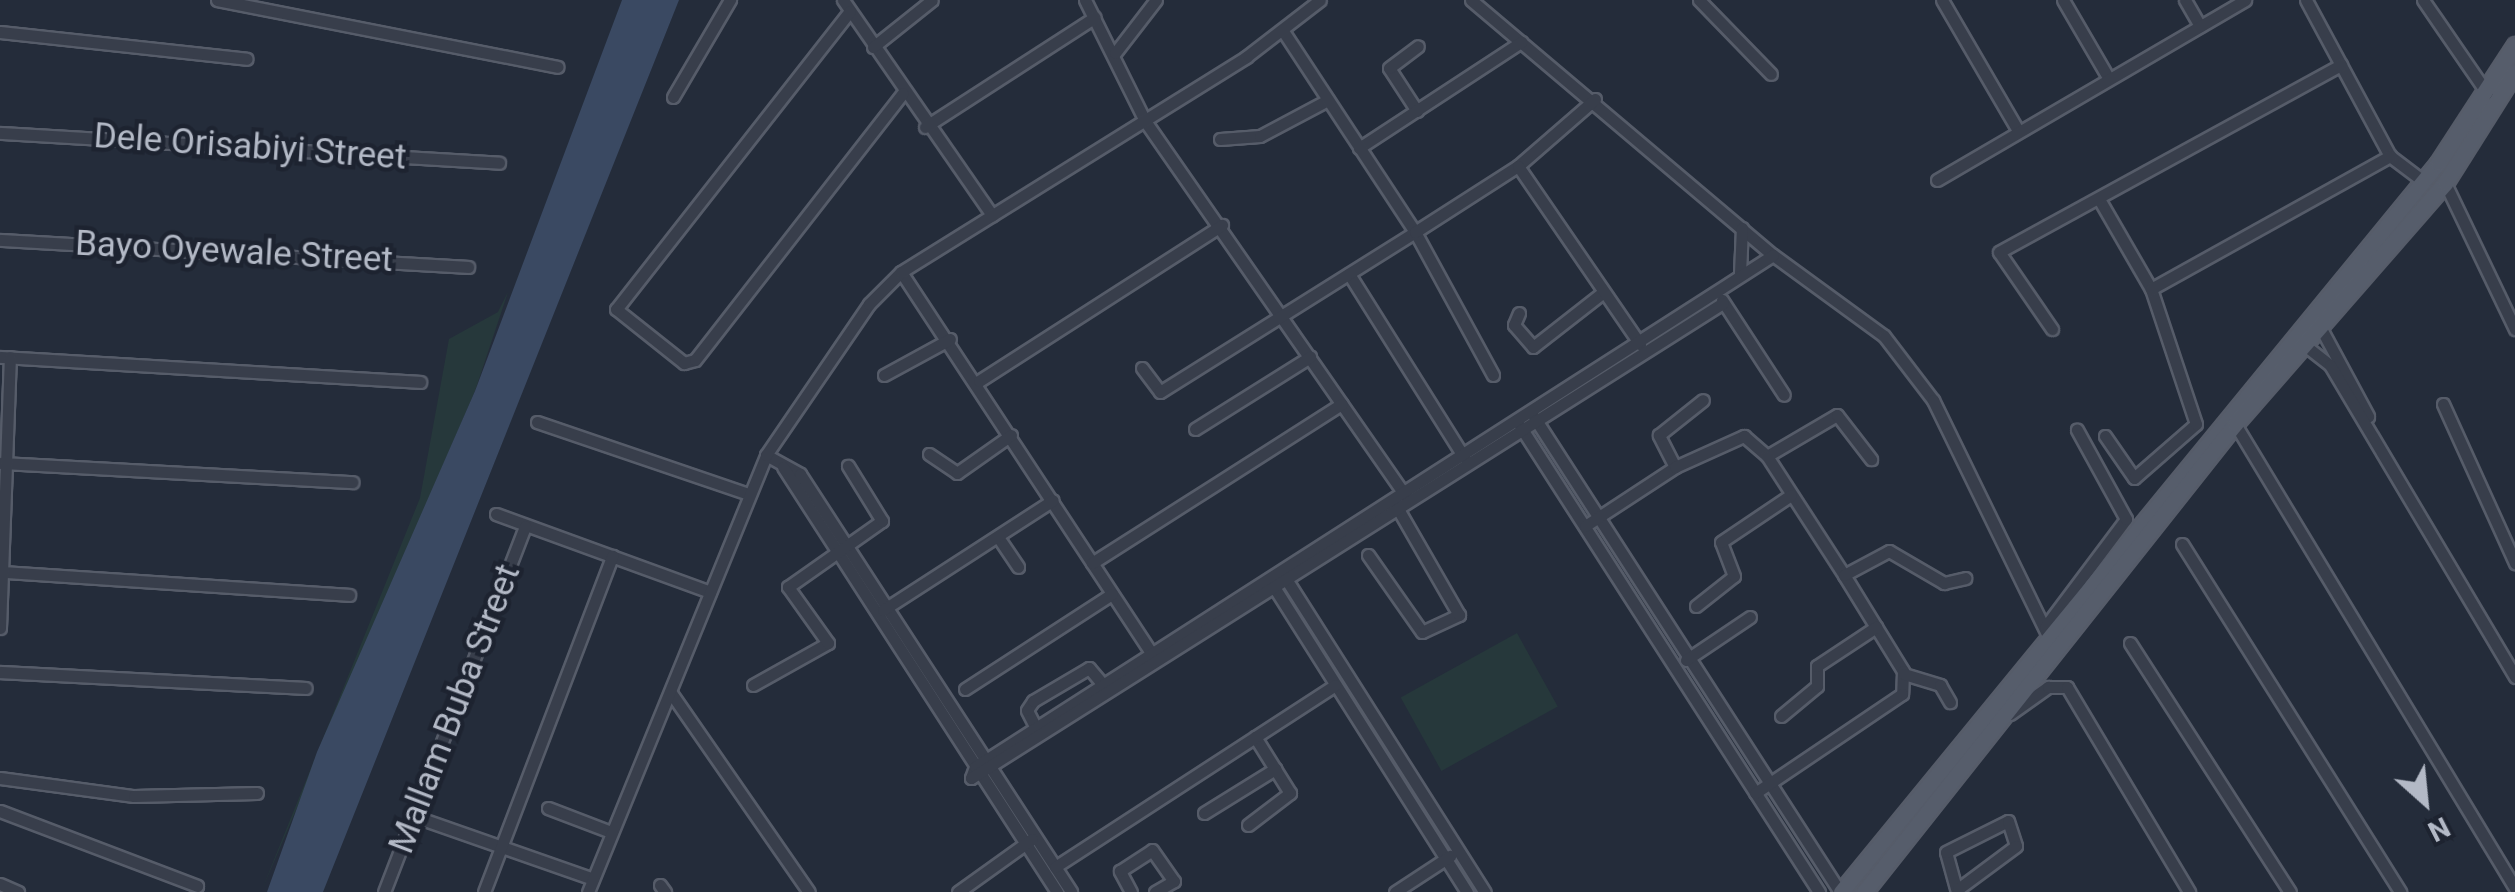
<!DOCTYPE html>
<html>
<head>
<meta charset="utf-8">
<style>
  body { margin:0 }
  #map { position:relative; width:2515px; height:892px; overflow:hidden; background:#242c3a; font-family:Roboto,sans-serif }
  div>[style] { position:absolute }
  .green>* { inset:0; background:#26383b; transform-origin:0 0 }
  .water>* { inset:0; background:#3a4962 }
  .roads { filter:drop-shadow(2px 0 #565c69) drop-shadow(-2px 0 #565c69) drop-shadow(0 2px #565c69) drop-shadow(0 -2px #565c69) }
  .minor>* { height:11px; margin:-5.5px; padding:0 5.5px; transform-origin:5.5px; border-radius:5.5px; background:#383e4b }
  .major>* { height:15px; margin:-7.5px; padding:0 7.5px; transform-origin:7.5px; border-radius:7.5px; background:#565d6b }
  span { translate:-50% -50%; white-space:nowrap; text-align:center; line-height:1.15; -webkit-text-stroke:9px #1d2330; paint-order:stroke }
  .street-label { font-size:35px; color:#b3b9c6 }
  .north { position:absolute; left:2375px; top:752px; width:100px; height:100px; -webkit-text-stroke:8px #1d2330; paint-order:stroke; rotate:153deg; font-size:28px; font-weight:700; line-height:40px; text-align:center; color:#b3b9c6 }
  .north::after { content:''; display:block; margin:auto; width:35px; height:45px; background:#b3b9c6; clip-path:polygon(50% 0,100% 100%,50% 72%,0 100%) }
</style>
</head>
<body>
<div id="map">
  <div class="green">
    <i style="clip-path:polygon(508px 292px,475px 391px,261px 892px,420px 498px,449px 339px,498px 312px)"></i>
    <i style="left:1517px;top:633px;width:84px;height:133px;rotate:61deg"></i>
  </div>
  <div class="water">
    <i style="clip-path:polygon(622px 0,679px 0,323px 892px,267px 892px,317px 752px,475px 391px)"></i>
  </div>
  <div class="roads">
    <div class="minor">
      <i style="left:217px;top:0;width:347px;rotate:11.1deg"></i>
      <i style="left:843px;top:0;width:262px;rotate:55.3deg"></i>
      <i style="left:1085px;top:0;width:135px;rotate:63.6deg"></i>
      <i style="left:1145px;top:121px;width:457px;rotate:55.2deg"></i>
      <i style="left:1471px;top:0;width:395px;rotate:40.2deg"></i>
      <i style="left:1773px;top:255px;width:137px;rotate:36.1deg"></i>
      <i style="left:1884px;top:336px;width:81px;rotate:52.6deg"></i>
      <i style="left:1933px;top:400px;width:269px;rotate:64deg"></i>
      <i style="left:1699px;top:0;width:103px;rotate:45.8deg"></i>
      <i style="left:1942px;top:0;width:147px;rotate:59.8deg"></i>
      <i style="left:2063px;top:0;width:86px;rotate:59.8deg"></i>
      <i style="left:2185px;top:0;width:30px;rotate:60deg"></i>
      <i style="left:2306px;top:0;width:177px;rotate:61.7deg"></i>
      <i style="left:2390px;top:156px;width:40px;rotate:37deg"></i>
      <i style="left:2423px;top:0;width:113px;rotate:55.5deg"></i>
      <i style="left:850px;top:11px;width:379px;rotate:128.1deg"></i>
      <i style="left:616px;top:309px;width:87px;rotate:38.5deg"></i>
      <i style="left:684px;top:363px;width:11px;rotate:-15deg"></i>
      <i style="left:695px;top:360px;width:338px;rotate:-52.1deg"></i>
      <i style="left:0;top:32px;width:248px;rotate:6.2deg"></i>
      <i style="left:873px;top:47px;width:75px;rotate:-38.5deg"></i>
      <i style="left:1115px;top:53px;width:67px;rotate:-52.3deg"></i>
      <i style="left:673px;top:97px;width:113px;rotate:-59.6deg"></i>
      <i style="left:1417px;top:111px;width:51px;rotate:-123.1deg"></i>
      <i style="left:1389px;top:68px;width:36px;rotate:-37deg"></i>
      <i style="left:925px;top:127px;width:202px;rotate:-32.9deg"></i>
      <i style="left:0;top:133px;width:500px;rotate:3.4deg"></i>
      <i style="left:1220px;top:139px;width:40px;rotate:-4.3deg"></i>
      <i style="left:1260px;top:136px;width:77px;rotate:-27.9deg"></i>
      <i style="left:1359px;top:148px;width:194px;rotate:-33.2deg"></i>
      <i style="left:1518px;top:166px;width:102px;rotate:-41deg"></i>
      <i style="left:1937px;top:180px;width:357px;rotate:-30.3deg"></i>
      <i style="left:2445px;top:183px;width:162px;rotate:64.4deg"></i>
      <i style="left:2099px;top:199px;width:104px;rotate:60deg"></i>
      <i style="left:0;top:240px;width:469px;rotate:3.3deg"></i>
      <i style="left:901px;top:272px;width:456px;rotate:56.7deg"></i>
      <i style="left:1740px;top:273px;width:45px;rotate:-87.5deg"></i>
      <i style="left:1349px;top:274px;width:216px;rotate:57.9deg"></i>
      <i style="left:1722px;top:300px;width:113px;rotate:56.9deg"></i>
      <i style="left:1519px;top:313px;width:13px;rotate:113deg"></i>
      <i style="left:1514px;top:325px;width:29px;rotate:49deg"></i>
      <i style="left:1533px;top:347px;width:88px;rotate:-38deg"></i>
      <i style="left:2318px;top:323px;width:106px;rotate:61.7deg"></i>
      <i style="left:2052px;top:329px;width:93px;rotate:-124.5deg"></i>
      <i style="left:1999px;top:252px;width:390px;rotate:-28.7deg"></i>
      <i style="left:2298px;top:340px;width:41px;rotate:38deg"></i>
      <i style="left:2330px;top:365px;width:363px;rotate:59.3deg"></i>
      <i style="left:0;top:357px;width:421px;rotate:3.4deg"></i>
      <i style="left:1142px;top:368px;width:30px;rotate:53deg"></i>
      <i style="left:1160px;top:392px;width:301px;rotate:-32.1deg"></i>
      <i style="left:1415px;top:232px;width:240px;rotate:-123.3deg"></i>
      <i style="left:884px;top:375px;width:75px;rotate:-28.6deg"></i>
      <i style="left:1493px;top:375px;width:163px;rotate:-118.6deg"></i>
      <i style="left:1415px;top:232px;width:122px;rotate:-32.7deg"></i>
      <i style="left:1518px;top:166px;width:216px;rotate:55.6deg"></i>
      <i style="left:979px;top:381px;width:289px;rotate:-32.7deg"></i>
      <i style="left:2443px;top:404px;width:175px;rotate:65.6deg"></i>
      <i style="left:1534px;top:417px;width:565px;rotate:57.21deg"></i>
      <i style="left:537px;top:422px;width:223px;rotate:18.8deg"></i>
      <i style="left:2235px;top:424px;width:542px;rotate:58.89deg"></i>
      <i style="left:1520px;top:426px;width:554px;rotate:57.31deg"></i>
      <i style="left:1195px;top:429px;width:136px;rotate:-32.1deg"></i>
      <i style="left:2105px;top:436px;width:51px;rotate:55.4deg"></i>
      <i style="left:2134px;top:478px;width:82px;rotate:-41.1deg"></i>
      <i style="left:2196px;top:424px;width:142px;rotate:-108.4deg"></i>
      <i style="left:2151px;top:289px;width:274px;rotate:-29.1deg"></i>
      <i style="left:929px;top:454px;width:34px;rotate:34deg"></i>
      <i style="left:957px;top:473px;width:66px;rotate:-35.1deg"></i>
      <i style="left:766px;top:455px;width:39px;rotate:29deg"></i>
      <i style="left:800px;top:474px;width:498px;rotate:57deg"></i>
      <i style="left:1767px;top:456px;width:81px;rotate:-30.4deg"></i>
      <i style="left:1837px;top:415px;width:56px;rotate:52.3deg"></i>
      <i style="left:0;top:463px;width:353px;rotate:3.1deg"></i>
      <i style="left:783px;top:467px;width:506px;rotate:57.19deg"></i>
      <i style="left:1675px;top:467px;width:36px;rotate:-117deg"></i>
      <i style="left:1659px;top:435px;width:56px;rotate:-38.5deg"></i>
      <i style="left:496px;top:514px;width:228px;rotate:20deg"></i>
      <i style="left:1585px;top:526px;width:108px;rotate:-33.2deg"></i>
      <i style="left:1675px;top:467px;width:76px;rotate:-24.2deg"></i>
      <i style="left:1744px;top:436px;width:30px;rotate:41deg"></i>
      <i style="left:1767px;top:456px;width:142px;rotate:57.1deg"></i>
      <i style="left:1844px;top:575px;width:113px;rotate:58.4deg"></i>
      <i style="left:1903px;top:671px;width:23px;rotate:92deg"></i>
      <i style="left:1902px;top:694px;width:177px;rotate:146deg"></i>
      <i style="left:998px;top:537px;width:36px;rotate:56deg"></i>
      <i style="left:2182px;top:544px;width:411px;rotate:57.9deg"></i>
      <i style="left:1368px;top:555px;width:94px;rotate:55deg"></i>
      <i style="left:1422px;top:632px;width:41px;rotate:-24.7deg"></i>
      <i style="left:1459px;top:615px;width:125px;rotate:-119.9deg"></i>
      <i style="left:1092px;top:563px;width:296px;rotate:-32.5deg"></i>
      <i style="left:4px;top:572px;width:346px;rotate:3.8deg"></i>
      <i style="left:1844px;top:575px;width:51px;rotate:-28.1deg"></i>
      <i style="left:1889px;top:551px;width:64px;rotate:30.2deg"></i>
      <i style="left:1944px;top:583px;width:22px;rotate:-13deg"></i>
      <i style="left:1286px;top:579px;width:371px;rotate:57.6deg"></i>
      <i style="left:1274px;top:587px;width:361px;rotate:57.7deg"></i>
      <i style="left:1696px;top:606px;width:48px;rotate:-38.3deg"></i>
      <i style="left:1734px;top:576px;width:36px;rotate:-111deg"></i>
      <i style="left:1721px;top:542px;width:84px;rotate:-33.9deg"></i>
      <i style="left:883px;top:610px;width:202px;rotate:-32.9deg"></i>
      <i style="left:2045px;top:627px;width:135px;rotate:-53.1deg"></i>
      <i style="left:2126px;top:519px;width:102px;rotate:-118.8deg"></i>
      <i style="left:0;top:628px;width:271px;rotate:-87.9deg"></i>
      <i style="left:2130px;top:643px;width:296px;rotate:57.3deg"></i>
      <i style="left:1686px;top:660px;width:77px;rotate:-33.9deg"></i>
      <i style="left:0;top:672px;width:306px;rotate:3deg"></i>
      <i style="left:1904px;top:674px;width:38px;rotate:17deg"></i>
      <i style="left:1940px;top:685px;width:20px;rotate:60deg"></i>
      <i style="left:753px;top:685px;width:86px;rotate:-29.2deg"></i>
      <i style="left:828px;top:643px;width:69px;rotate:-125.5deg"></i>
      <i style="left:788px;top:587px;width:115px;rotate:-35.1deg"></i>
      <i style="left:882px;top:521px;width:65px;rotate:-121.7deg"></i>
      <i style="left:965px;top:689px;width:175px;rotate:-32.9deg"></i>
      <i style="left:671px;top:693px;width:242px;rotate:55.3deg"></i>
      <i style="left:2010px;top:714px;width:47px;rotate:-35.4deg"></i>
      <i style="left:2048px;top:687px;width:19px"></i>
      <i style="left:2067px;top:687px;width:239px;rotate:59.2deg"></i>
      <i style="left:1781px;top:716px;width:47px;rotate:-39.8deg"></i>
      <i style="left:1817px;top:686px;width:20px;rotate:-90deg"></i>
      <i style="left:1817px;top:666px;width:71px;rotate:-33.5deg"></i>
      <i style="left:1037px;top:730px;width:22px;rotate:-117deg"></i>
      <i style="left:1027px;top:710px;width:11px;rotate:-56deg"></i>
      <i style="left:1033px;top:701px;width:65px;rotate:-30.5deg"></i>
      <i style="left:1089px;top:668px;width:25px;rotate:50deg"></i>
      <i style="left:0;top:778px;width:135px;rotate:7.7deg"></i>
      <i style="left:134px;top:796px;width:123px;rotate:-1.4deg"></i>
      <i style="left:971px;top:778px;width:12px;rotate:-70deg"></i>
      <i style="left:975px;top:767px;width:948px;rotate:-32.68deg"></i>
      <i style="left:971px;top:778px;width:889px;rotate:-32.28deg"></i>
      <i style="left:548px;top:808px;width:67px;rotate:20.9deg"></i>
      <i style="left:0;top:811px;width:211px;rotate:20.8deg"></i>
      <i style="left:1204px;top:813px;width:84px;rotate:-31.8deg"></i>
      <i style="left:419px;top:818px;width:184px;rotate:19.3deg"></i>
      <i style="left:1248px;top:825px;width:53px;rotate:-37.3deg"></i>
      <i style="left:1290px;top:793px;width:66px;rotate:-122deg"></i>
      <i style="left:1055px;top:867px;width:334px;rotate:-33deg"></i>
      <i style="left:0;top:884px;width:20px;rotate:24deg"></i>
      <i style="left:660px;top:885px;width:9px;rotate:54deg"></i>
      <i style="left:384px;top:892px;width:392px;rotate:-68.9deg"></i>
      <i style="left:484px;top:892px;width:360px;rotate:-69.1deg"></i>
      <i style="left:588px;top:892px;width:472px;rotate:-67.8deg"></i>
      <i style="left:766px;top:455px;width:183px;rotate:-55.7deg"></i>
      <i style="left:869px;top:304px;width:45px;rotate:-45deg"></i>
      <i style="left:901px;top:272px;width:407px;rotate:-31.9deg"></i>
      <i style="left:1246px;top:57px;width:93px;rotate:-37.6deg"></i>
      <i style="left:958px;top:892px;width:91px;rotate:-35.6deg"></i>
      <i style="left:1131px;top:892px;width:24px;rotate:-118deg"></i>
      <i style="left:1120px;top:871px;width:38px;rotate:-33deg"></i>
      <i style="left:1152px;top:850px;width:38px;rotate:55deg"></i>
      <i style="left:1174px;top:881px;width:22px;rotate:150deg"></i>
      <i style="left:1395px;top:892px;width:66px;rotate:-33.2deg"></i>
      <i style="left:1957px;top:892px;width:41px;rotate:-105.4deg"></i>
      <i style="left:1946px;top:852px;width:69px;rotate:-26.6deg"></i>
      <i style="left:2008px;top:821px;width:26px;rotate:72deg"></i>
      <i style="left:2016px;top:846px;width:72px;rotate:143.4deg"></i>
    </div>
    <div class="major">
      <i style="left:1841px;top:892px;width:942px;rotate:-50.68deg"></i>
      <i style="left:2438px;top:163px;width:141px;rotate:-56.9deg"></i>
      <i style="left:1864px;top:892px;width:597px;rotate:-51.59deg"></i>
      <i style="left:2235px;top:424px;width:320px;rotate:-48.9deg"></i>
      <i style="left:2445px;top:183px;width:131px;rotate:-57.8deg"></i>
    </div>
  </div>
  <div class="street-label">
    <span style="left:250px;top:147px;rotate:4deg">Dele Orisabiyi Street</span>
    <span style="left:234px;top:252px;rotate:3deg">Bayo Oyewale Street</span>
    <span style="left:455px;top:709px;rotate:-69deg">Mallam Buba Street</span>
  </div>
  <div class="north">N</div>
</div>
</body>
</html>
